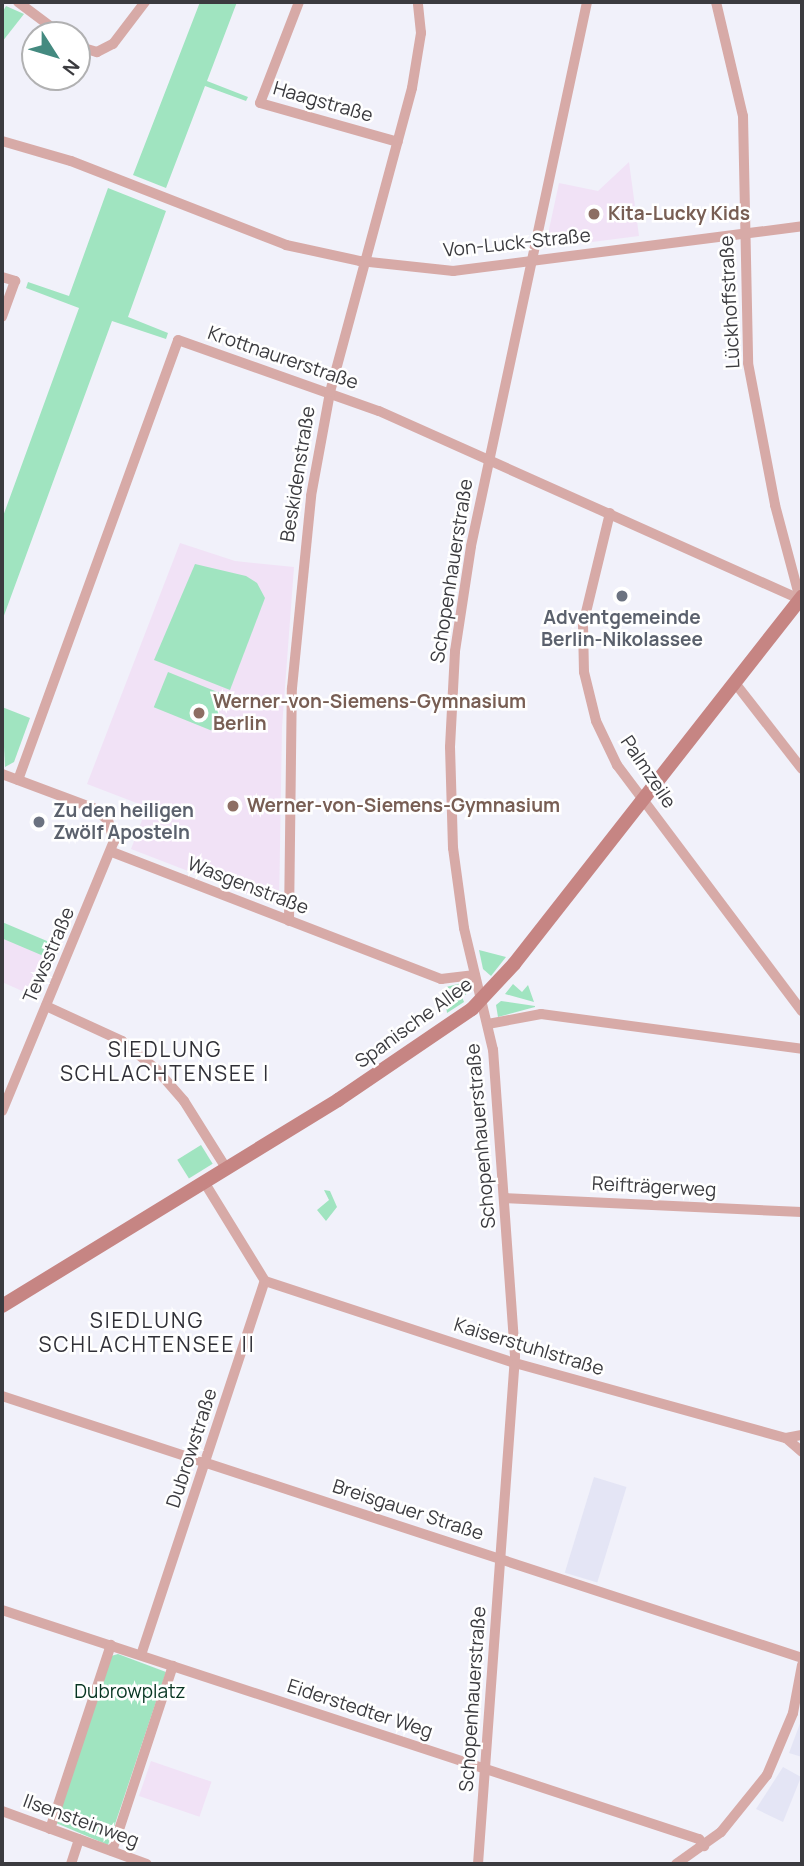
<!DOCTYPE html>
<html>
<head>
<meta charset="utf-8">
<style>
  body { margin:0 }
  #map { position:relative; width:804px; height:1866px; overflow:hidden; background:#f1f1fa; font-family:Manrope,sans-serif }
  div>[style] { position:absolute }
  .built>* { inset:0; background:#e4e5f5; transform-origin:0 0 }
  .education>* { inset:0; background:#f1e2f6; transform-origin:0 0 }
  .green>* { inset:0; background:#a0e4c0; transform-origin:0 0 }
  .minor>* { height:10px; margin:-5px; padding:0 5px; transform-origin:5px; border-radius:5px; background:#d7aaa7 }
  .secondary>* { height:14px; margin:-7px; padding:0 7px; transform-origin:7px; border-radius:7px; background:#c68583 }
  .dots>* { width:19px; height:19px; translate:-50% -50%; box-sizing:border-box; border:4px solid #fff; border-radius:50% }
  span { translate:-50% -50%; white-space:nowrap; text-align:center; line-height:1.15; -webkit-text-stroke:5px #fff; paint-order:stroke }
  .street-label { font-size:19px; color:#3b3b3f }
  .education-label { font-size:19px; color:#785e54; font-weight:700 }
  .left { translate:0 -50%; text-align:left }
  .worship-label { font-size:19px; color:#5b616d; font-weight:700 }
  .park-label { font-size:19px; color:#073522 }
  .neighbourhood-label { font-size:21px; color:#303037; letter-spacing:2px }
  .frame { position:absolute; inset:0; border:4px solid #3b3b3f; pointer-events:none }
  .north { position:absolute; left:21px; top:21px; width:70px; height:70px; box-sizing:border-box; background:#fff; border:2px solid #b1b1b2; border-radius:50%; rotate:127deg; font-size:19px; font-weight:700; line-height:28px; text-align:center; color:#3b3b3f }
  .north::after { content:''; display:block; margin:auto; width:24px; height:32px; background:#448a80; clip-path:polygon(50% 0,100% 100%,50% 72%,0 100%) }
</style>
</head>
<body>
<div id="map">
  <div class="built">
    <i style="left:594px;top:1477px;width:34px;height:100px;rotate:17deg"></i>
    <i style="clip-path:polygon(802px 1718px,802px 1757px,789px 1753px)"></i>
    <i style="clip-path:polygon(783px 1767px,801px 1777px,783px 1822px,756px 1809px)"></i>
  </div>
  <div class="education">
    <i style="clip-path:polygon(629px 162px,639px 236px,545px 248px,559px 183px,598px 191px)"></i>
    <i style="clip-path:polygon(180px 543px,235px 561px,294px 567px,282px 727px,279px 906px,131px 849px,147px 807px,87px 784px)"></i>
    <i style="clip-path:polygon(2px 937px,55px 960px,38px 998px,2px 982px)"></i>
    <i style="left:151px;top:1761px;width:64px;height:37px;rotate:19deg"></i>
  </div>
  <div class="green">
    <i style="clip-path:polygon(200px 2px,237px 2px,207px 81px,248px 97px,246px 101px,205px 86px,166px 188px,133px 175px)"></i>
    <i style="clip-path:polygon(6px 6px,24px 14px,2px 42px,2px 13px)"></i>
    <i style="clip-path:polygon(108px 188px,166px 211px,128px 317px,168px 333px,166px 339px,112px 321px,2px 621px,2px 519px,79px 308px,26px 288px,28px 282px,69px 296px)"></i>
    <i style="clip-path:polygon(195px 564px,246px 576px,257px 583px,265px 598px,230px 690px,154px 660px)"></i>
    <i style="left:168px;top:672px;width:62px;height:38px;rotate:22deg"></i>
    <i style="clip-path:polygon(2px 707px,30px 718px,14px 762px,5px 767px)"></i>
    <i style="left:2px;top:922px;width:63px;height:15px;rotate:23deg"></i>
    <i style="clip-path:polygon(479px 950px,506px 957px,491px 976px,483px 969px)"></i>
    <i style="clip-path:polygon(466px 982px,469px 992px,465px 995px,446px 987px)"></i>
    <i style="clip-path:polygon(513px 984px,522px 992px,528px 985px,534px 1002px,505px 994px)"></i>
    <i style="clip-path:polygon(444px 991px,462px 997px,464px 1002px,447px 1013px)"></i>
    <i style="clip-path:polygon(501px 1001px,535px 1006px,535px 1007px,498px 1017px,496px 1005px)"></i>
    <i style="left:201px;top:1145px;width:22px;height:28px;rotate:58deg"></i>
    <i style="clip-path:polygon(324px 1190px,330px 1191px,337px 1207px,326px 1221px,317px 1210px,329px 1200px)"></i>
    <i style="clip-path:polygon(118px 1654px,166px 1672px,108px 1845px,56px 1823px,111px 1656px)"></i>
  </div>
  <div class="minor">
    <i style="left:18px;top:2px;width:55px;rotate:36.9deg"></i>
    <i style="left:299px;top:2px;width:108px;rotate:111.1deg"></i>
    <i style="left:260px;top:103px;width:143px;rotate:15.8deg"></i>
    <i style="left:716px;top:2px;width:117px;rotate:76.7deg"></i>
    <i style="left:743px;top:116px;width:247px;rotate:88.8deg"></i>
    <i style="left:748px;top:363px;width:145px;rotate:79.2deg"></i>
    <i style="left:775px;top:505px;width:97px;rotate:75.1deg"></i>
    <i style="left:77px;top:46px;width:21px;rotate:17deg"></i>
    <i style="left:97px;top:52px;width:18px;rotate:-27deg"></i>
    <i style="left:113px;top:44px;width:53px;rotate:-52.7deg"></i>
    <i style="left:2px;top:141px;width:72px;rotate:16.2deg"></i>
    <i style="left:71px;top:161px;width:231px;rotate:21.3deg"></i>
    <i style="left:286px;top:245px;width:76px;rotate:12.2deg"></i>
    <i style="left:360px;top:261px;width:94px;rotate:6.1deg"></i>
    <i style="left:453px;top:271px;width:352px;rotate:-7.3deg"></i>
    <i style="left:2px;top:277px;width:14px;rotate:17deg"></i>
    <i style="left:15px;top:281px;width:38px;rotate:110deg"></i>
    <i style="left:610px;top:513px;width:115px;rotate:103.6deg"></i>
    <i style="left:583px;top:625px;width:47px;rotate:88.8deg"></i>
    <i style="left:584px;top:672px;width:50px;rotate:76.2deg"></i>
    <i style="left:596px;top:721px;width:49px;rotate:64.5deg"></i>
    <i style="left:617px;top:765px;width:308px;rotate:53.1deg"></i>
    <i style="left:735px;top:683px;width:109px;rotate:52.1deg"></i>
    <i style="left:2px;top:774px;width:97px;rotate:20.5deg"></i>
    <i style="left:93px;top:808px;width:19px;rotate:39deg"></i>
    <i style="left:108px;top:820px;width:22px;rotate:74deg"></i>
    <i style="left:114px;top:841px;width:292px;rotate:112.5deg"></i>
    <i style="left:18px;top:780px;width:468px;rotate:-70deg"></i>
    <i style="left:178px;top:340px;width:213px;rotate:19.5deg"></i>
    <i style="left:379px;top:411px;width:463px;rotate:24.1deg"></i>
    <i style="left:112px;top:852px;width:353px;rotate:21.1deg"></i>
    <i style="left:441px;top:979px;width:34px;rotate:-7deg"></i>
    <i style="left:289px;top:921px;width:233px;rotate:-89.3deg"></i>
    <i style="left:292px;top:688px;width:193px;rotate:-84.3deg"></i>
    <i style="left:311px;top:496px;width:106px;rotate:-79.6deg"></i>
    <i style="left:330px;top:392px;width:315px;rotate:-74.9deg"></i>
    <i style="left:412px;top:88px;width:56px;rotate:-80.7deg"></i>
    <i style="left:421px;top:33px;width:31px;rotate:-96deg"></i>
    <i style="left:46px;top:1006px;width:84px;rotate:24.7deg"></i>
    <i style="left:122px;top:1041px;width:45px;rotate:39.6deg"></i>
    <i style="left:157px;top:1070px;width:41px;rotate:48.9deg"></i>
    <i style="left:184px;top:1101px;width:79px;rotate:57.9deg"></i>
    <i style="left:488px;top:1024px;width:54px;rotate:-10.7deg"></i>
    <i style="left:541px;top:1014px;width:263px;rotate:7.6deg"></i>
    <i style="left:504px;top:1198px;width:298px;rotate:2.7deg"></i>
    <i style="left:265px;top:1281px;width:263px;rotate:18.2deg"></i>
    <i style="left:515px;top:1363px;width:281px;rotate:15.5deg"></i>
    <i style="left:786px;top:1438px;width:21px;rotate:41deg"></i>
    <i style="left:2px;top:1396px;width:842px;rotate:18.13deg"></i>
    <i style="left:786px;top:1438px;width:16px;rotate:-11deg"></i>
    <i style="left:2px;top:1610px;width:734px;rotate:18.19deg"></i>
    <i style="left:699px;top:1839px;width:9px;rotate:54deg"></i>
    <i style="left:141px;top:1655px;width:394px;rotate:-71.7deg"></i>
    <i style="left:265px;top:1281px;width:116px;rotate:-121.6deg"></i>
    <i style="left:2px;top:1811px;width:154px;rotate:20.1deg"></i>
    <i style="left:50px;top:1829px;width:194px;rotate:-71.7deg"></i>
    <i style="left:112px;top:1851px;width:195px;rotate:-71.8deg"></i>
    <i style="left:71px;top:1864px;width:26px;rotate:-72deg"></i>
    <i style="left:478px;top:1864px;width:509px;rotate:-85.83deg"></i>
    <i style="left:515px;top:1356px;width:307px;rotate:-94.1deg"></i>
    <i style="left:493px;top:1050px;width:125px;rotate:-103.4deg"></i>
    <i style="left:464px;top:928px;width:81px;rotate:-97.8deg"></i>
    <i style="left:453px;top:848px;width:101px;rotate:-91.7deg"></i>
    <i style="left:450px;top:747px;width:96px;rotate:-87deg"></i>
    <i style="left:455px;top:651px;width:106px;rotate:-81.3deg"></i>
    <i style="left:471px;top:546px;width:556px;rotate:-77.96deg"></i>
    <i style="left:676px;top:1864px;width:55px;rotate:-35.4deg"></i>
    <i style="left:721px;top:1832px;width:73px;rotate:-51.1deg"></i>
    <i style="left:767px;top:1775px;width:67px;rotate:-67.2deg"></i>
    <i style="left:793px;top:1713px;width:49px;rotate:-79.4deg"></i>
  </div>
  <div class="secondary">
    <i style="left:2px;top:1306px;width:394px;rotate:-31.5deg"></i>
    <i style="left:338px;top:1100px;width:162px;rotate:-34.2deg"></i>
    <i style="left:472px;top:1009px;width:62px;rotate:-47deg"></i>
    <i style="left:514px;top:964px;width:467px;rotate:-51.9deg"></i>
  </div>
  <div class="dots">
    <i style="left:594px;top:214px;background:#8d6e63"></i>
    <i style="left:622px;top:596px;background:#6b7280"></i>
    <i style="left:199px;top:713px;background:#8d6e63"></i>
    <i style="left:233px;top:806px;background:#8d6e63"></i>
    <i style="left:39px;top:822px;background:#6b7280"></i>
  </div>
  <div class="street-label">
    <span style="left:323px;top:102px;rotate:16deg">Haagstraße</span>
    <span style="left:517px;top:243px;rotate:-6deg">Von-Luck-Straße</span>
    <span style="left:730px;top:302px;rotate:-93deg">Lückhoffstraße</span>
    <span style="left:283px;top:358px;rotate:19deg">Krottnaurerstraße</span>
    <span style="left:298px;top:474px;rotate:-81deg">Beskidenstraße</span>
    <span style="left:452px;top:571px;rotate:-81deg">Schopenhauerstraße</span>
    <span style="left:648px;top:772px;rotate:56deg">Palmzeile</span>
    <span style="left:248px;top:886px;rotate:21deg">Wasgenstraße</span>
    <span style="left:49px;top:955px;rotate:-67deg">Tewsstraße</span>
    <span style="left:414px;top:1023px;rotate:-36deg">Spanische Allee</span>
    <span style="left:481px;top:1136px;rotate:-95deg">Schopenhauerstraße</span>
    <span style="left:654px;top:1187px;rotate:3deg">Reifträgerweg</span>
    <span style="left:529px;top:1347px;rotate:17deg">Kaiserstuhlstraße</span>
    <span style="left:192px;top:1448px;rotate:-72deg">Dubrowstraße</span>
    <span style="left:408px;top:1510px;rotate:18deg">Breisgauer Straße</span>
    <span style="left:473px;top:1699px;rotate:-86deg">Schopenhauerstraße</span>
    <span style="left:360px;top:1709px;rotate:18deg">Eiderstedter Weg</span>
    <span style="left:81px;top:1821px;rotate:20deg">Ilsensteinweg</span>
  </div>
  <div class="education-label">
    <span class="left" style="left:608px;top:214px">Kita-Lucky Kids</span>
    <span class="left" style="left:213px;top:713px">Werner-von-Siemens-Gymnasium<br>Berlin</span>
    <span class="left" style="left:247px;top:806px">Werner-von-Siemens-Gymnasium</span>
  </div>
  <div class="worship-label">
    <span style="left:622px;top:629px">Adventgemeinde<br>Berlin-Nikolassee</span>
    <span class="left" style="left:53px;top:822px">Zu den heiligen<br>Zwölf Aposteln</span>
  </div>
  <div class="park-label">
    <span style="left:130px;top:1692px">Dubrowplatz</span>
  </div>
  <div class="neighbourhood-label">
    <span style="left:165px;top:1061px">SIEDLUNG<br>SCHLACHTENSEE I</span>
    <span style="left:147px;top:1332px">SIEDLUNG<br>SCHLACHTENSEE II</span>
  </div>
  <div class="frame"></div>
  <div class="north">N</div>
</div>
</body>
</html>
